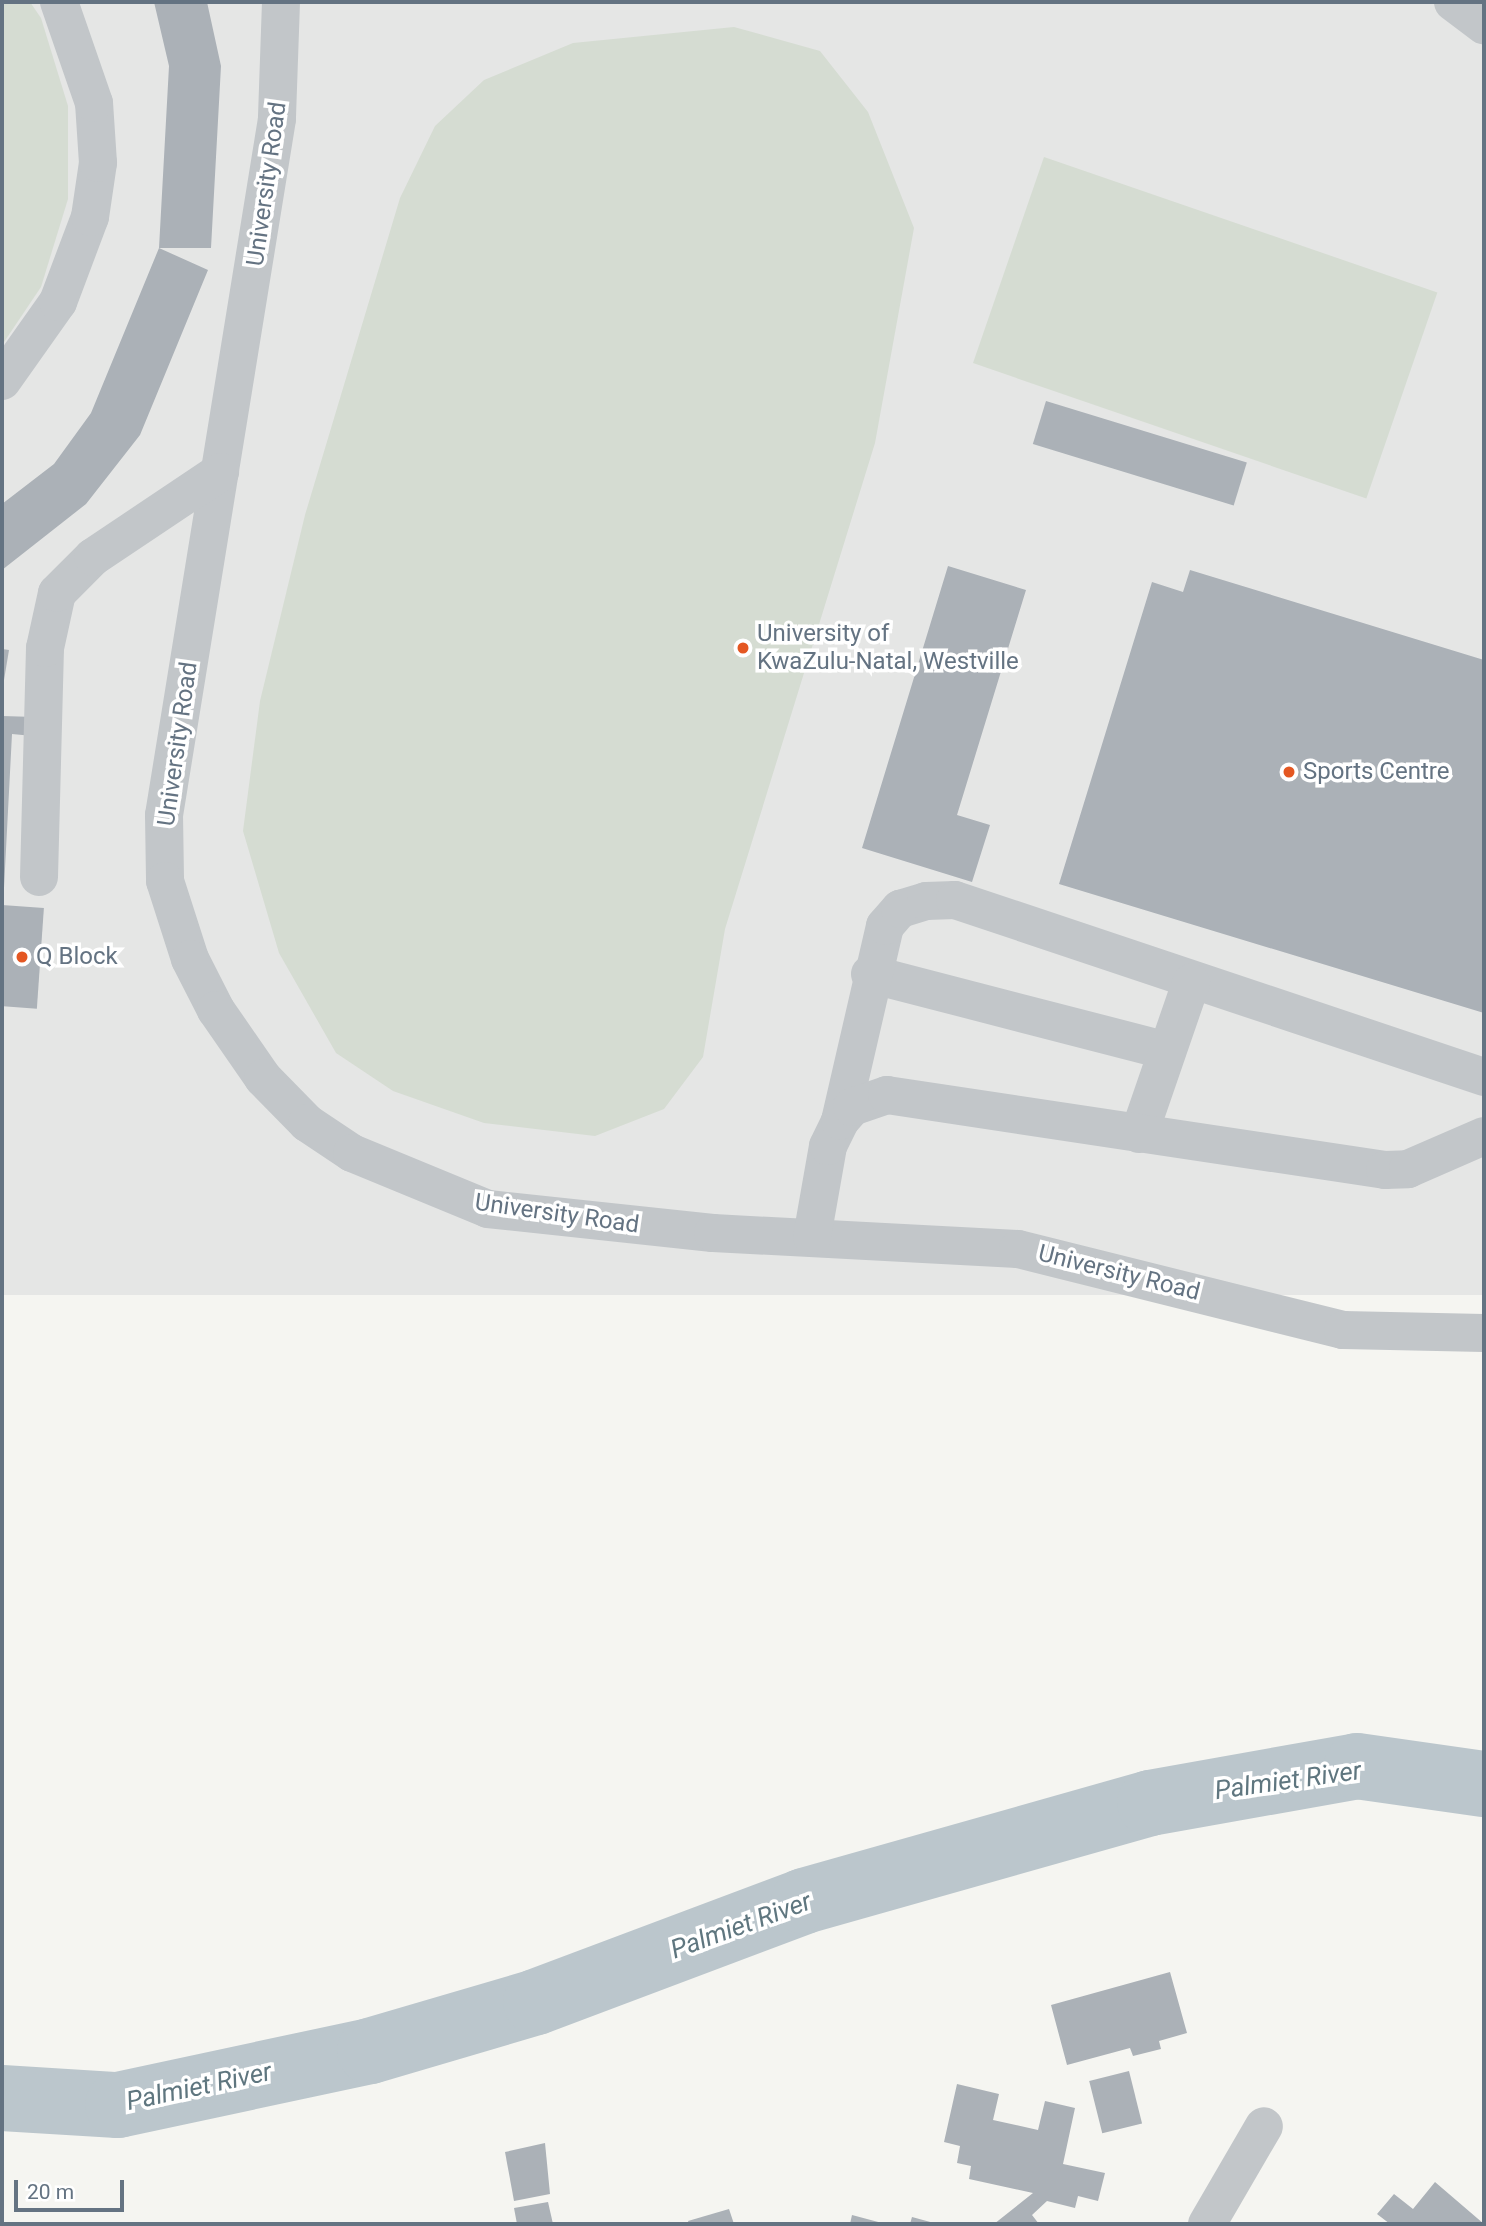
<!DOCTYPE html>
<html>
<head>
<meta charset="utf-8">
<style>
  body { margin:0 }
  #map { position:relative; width:1486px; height:2226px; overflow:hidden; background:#f5f5f1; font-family:Roboto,sans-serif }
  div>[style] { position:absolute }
  .built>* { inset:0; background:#e5e6e5; transform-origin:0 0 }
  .green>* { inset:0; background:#d5dcd2; transform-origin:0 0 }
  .river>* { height:66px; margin:-33px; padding:0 33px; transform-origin:33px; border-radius:33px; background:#bbc6cc }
  .building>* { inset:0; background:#abb1b7; transform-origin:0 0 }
  .minor>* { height:38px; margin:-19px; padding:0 19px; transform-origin:19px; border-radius:19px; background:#c2c6c9 }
  .dots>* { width:19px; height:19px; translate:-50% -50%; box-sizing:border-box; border:4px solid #fff; border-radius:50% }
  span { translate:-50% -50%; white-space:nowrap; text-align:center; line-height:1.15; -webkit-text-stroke:7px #fff; paint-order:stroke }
  .street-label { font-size:24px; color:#647382 }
  .poi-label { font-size:24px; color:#647382 }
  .left { translate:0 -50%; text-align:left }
  .water-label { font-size:26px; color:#5f767f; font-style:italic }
  .frame { position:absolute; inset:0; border:4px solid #647382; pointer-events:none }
  .scale { position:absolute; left:14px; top:2180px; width:110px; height:32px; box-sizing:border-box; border:4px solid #647382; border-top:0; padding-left:9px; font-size:21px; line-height:24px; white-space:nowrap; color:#647382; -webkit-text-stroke:5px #fff; paint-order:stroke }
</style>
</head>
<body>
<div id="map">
  <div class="built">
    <i style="left:2px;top:2px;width:1482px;height:1293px"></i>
  </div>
  <div class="green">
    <i style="clip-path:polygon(2px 2px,30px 2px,41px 18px,68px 106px,68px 199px,41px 287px,2px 345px)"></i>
    <i style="clip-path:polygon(734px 27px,820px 51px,868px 112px,914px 228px,875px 443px,725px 929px,703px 1057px,664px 1109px,595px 1136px,484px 1123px,393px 1091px,336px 1053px,279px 953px,243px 831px,260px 701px,305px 515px,400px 198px,435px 126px,484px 80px,573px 43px)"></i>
    <i style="left:1044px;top:157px;width:416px;height:218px;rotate:19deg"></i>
  </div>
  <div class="river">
    <i style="left:2px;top:2098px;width:116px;rotate:3.5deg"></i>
    <i style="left:118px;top:2105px;width:258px;rotate:-12.1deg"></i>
    <i style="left:370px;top:2051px;width:173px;rotate:-16.4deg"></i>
    <i style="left:536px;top:2002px;width:286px;rotate:-20.6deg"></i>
    <i style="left:804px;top:1901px;width:360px;rotate:-15.8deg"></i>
    <i style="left:1150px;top:1803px;width:210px;rotate:-10.1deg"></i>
    <i style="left:1357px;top:1766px;width:128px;rotate:8.1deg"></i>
  </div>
  <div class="building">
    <i style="clip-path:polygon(154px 2px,207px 2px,221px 66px,211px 248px,159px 248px,169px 66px)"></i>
    <i style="clip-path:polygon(159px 248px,208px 270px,140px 435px,86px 504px,2px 570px,2px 504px,54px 464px,91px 413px)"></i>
    <i style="left:1046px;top:401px;width:210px;height:45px;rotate:17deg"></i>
    <i style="clip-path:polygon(948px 566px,1026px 590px,957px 815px,990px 825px,972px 882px,862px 848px)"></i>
    <i style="clip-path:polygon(1190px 570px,1484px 660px,1484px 1013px,1059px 884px,1152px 582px,1183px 592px)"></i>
    <i style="clip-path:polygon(2px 649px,9px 650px,2px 692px)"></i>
    <i style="clip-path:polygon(2px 716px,35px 717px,33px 736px,12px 734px,4px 888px)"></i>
    <i style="left:2px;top:905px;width:42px;height:101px;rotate:4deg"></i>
    <i style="clip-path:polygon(1170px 1972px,1187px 2033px,1159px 2041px,1161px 2049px,1133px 2056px,1130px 2048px,1067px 2065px,1051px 2005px)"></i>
    <i style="left:1129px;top:2071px;width:54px;height:41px;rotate:76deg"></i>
    <i style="clip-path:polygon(957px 2084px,999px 2094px,993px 2120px,1038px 2130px,1045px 2101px,1075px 2108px,1063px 2164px,1105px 2173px,1098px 2201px,1078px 2196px,1075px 2208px,1047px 2201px,1032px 2215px,1039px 2224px,994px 2224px,1033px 2193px,969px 2179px,971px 2166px,957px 2163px,960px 2146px,944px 2142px)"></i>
    <i style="clip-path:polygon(545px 2143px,550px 2194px,514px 2201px,505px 2152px)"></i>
    <i style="clip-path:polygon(1435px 2182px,1484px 2224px,1390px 2224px,1377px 2214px,1394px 2194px,1413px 2209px)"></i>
    <i style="clip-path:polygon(548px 2202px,553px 2224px,517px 2224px,514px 2208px)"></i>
    <i style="clip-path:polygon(729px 2209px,734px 2224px,689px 2224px,688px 2221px)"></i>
    <i style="clip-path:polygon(852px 2215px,882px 2223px,882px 2224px,850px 2224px)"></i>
    <i style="clip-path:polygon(912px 2217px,934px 2223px,933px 2224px,910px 2224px)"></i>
  </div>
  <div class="minor">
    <i style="left:281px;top:2px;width:117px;rotate:92deg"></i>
    <i style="left:277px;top:119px;width:705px;rotate:99.22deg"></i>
    <i style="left:164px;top:815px;width:66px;rotate:89.1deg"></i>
    <i style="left:165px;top:881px;width:82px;rotate:72.2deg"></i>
    <i style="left:190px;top:959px;width:57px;rotate:63deg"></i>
    <i style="left:216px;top:1010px;width:83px;rotate:55.3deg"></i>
    <i style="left:263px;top:1078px;width:63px;rotate:45.6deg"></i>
    <i style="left:307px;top:1123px;width:54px;rotate:33.7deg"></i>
    <i style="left:352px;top:1153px;width:147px;rotate:22.4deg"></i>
    <i style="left:488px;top:1209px;width:226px;rotate:6.1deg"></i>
    <i style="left:713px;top:1233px;width:305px;rotate:3deg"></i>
    <i style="left:1018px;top:1249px;width:335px;rotate:14deg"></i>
    <i style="left:1343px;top:1330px;width:141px;rotate:1.2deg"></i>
    <i style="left:1453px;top:2px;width:39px;rotate:37deg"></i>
    <i style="left:2px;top:381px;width:97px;rotate:-54.7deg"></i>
    <i style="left:58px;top:302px;width:91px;rotate:-69.4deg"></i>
    <i style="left:90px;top:217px;width:55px;rotate:-81.6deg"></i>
    <i style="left:98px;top:163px;width:60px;rotate:-93.8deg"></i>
    <i style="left:94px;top:103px;width:107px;rotate:-109.1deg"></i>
    <i style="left:39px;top:877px;width:229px;rotate:-88.5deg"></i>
    <i style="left:45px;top:648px;width:56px;rotate:-77.7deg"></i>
    <i style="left:57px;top:593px;width:51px;rotate:-45deg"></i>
    <i style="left:93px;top:557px;width:153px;rotate:-33.8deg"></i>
    <i style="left:870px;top:974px;width:307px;rotate:14.5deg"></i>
    <i style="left:840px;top:1121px;width:200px;rotate:-77deg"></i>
    <i style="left:885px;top:926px;width:23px;rotate:-49deg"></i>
    <i style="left:900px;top:909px;width:27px;rotate:-17deg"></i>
    <i style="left:926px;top:901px;width:29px;rotate:-2deg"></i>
    <i style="left:955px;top:900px;width:558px;rotate:18.5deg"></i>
    <i style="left:1139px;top:1134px;width:160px;rotate:-71deg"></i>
    <i style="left:812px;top:1237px;width:92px;rotate:-80deg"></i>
    <i style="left:828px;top:1146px;width:28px;rotate:-64deg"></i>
    <i style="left:840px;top:1121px;width:18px;rotate:-49deg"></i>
    <i style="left:852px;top:1107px;width:37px;rotate:-19deg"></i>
    <i style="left:887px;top:1095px;width:504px;rotate:8.56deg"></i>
    <i style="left:1385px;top:1170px;width:23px;rotate:-2deg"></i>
    <i style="left:1408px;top:1169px;width:83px;rotate:-23.5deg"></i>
    <i style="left:1207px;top:2224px;width:113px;rotate:-59.8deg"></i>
  </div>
  <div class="dots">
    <i style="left:743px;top:648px;background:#e45722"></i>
    <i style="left:1289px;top:772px;background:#e45722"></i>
    <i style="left:22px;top:957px;background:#e45722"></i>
  </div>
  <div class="street-label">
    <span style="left:267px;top:184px;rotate:-82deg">University Road</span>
    <span style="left:178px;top:744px;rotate:-82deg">University Road</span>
    <span style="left:557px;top:1214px;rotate:8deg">University Road</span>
    <span style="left:1119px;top:1273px;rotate:14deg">University Road</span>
  </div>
  <div class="poi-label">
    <span class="left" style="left:757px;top:648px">University of<br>KwaZulu-Natal, Westville</span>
    <span class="left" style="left:1303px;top:772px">Sports Centre</span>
    <span class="left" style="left:36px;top:957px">Q Block</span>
  </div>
  <div class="water-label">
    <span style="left:1288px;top:1781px;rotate:-8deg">Palmiet River</span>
    <span style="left:741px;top:1926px;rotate:-20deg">Palmiet River</span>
    <span style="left:199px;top:2087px;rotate:-12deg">Palmiet River</span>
  </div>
  <div class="frame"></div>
  <div class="scale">20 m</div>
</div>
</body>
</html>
